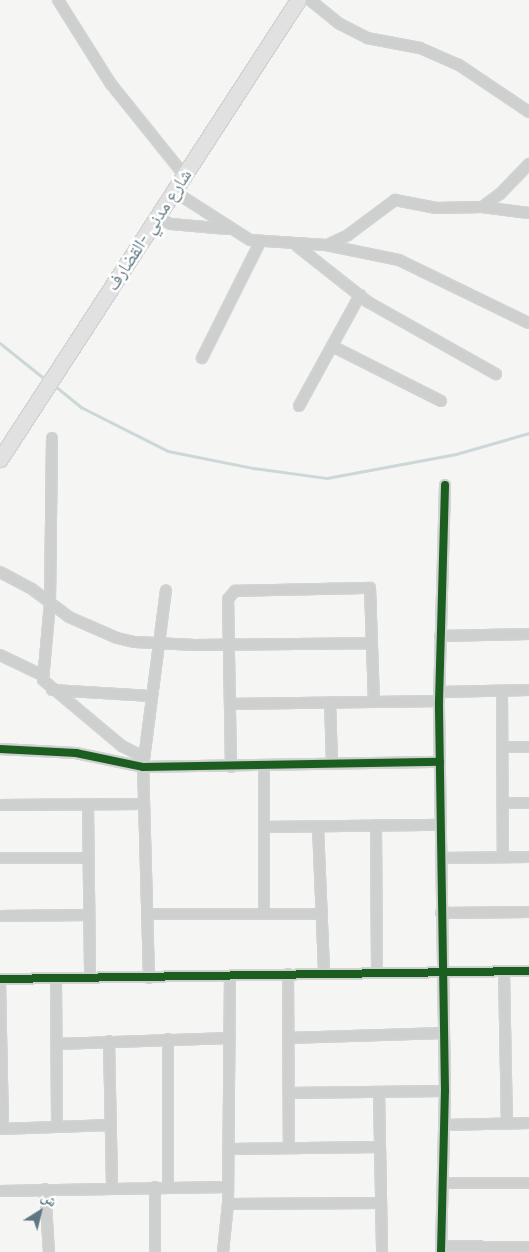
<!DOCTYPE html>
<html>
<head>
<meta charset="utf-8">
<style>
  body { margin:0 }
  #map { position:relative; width:529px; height:1252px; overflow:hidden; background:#f5f5f3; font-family:Figtree,"Noto Naskh Arabic",sans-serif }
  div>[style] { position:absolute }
  .stream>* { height:2.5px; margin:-1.25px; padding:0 1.25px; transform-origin:1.25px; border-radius:1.25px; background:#ccd7d8 }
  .roads { filter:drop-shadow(1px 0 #d2d3d3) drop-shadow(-1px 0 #d2d3d3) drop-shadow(0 1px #d2d3d3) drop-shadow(0 -1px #d2d3d3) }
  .minor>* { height:10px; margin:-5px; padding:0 5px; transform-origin:5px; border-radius:5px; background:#ced0d0 }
  .highway>* { height:15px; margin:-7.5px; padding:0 7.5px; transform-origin:7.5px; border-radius:7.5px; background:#e1e1e2 }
  .cycleway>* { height:8px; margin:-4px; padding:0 4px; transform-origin:4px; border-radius:4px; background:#1b5e20 }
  span { translate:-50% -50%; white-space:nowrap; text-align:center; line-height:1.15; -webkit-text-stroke:5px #fff; paint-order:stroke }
  .street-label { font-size:18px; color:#5e7780 }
  .north { position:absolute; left:15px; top:1187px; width:50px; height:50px; -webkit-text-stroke:4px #fff; paint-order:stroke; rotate:36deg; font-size:14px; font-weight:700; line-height:20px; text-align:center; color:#5e7780 }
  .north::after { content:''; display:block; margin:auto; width:18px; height:22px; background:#5e7780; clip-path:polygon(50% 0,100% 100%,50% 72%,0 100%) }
</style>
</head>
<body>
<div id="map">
  <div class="stream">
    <i style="left:0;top:343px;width:58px;rotate:38.7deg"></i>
    <i style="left:54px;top:385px;width:35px;rotate:39deg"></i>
    <i style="left:81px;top:407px;width:97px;rotate:26.8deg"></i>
    <i style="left:168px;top:451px;width:87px;rotate:11.3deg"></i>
    <i style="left:253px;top:468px;width:75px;rotate:7.7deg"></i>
    <i style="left:327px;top:478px;width:131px;rotate:-10.5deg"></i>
    <i style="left:456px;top:454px;width:76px;rotate:-16deg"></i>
  </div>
  <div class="roads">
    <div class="minor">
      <i style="left:58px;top:0;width:99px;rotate:57.8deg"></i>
      <i style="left:111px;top:84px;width:118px;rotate:51.2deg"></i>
      <i style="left:310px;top:0;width:38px;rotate:39deg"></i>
      <i style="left:340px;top:24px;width:30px;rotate:27deg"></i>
      <i style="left:367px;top:38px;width:54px;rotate:10.7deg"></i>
      <i style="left:420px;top:48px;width:43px;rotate:23.6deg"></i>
      <i style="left:459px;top:65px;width:84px;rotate:33.9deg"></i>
      <i style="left:175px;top:192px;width:89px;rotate:32.6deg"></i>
      <i style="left:250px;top:240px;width:76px;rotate:3.8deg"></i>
      <i style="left:326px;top:245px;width:75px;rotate:11.6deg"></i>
      <i style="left:399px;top:260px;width:144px;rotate:25.9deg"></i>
      <i style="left:482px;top:207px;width:22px;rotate:-36deg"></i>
      <i style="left:500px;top:194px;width:42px;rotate:-46deg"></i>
      <i style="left:158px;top:218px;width:14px;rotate:25deg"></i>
      <i style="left:171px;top:224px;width:57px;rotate:5deg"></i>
      <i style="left:327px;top:245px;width:23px;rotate:-25deg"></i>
      <i style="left:348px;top:235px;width:59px;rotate:-36.7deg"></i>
      <i style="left:395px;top:200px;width:42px;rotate:11deg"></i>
      <i style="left:436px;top:208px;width:46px;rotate:-1.2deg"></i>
      <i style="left:482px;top:207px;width:47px;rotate:7.3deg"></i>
      <i style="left:297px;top:246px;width:90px;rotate:38.3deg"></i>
      <i style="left:368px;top:302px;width:147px;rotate:29.4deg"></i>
      <i style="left:332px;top:346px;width:122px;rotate:26.8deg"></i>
      <i style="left:202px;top:358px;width:130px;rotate:-63.4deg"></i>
      <i style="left:299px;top:406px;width:127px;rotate:-61.2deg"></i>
      <i style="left:52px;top:438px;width:165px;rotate:90.7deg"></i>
      <i style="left:50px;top:603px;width:77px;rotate:95.2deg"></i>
      <i style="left:43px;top:680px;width:103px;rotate:39.9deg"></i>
      <i style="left:122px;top:746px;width:25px;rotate:27deg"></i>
      <i style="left:0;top:572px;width:36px;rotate:28deg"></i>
      <i style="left:32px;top:589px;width:46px;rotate:37.1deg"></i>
      <i style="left:69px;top:617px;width:52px;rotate:23.6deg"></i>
      <i style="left:117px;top:638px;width:18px;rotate:13deg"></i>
      <i style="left:135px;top:642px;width:60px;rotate:2.9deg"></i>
      <i style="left:195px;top:645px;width:177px;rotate:-0.6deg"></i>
      <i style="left:440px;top:636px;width:89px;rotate:-1.3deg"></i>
      <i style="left:0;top:655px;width:47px;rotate:25.5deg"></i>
      <i style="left:52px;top:690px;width:99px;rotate:3.5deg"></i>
      <i style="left:502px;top:691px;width:166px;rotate:89.7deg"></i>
      <i style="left:440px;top:692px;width:89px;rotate:-1.3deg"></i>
      <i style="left:330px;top:702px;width:61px;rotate:88.1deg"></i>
      <i style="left:231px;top:704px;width:208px;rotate:-0.8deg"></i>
      <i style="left:503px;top:747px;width:26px"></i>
      <i style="left:0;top:749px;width:76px;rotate:3deg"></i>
      <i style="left:76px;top:753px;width:68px;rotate:11.8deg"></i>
      <i style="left:143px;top:767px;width:297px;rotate:-1deg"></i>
      <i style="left:231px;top:767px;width:168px;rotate:-91deg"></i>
      <i style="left:228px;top:599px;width:11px;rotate:-49deg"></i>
      <i style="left:235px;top:591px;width:135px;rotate:-1.3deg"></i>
      <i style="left:370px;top:588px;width:113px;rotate:88deg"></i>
      <i style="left:504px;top:803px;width:25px"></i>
      <i style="left:0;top:805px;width:143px;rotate:-0.4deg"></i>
      <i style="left:88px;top:806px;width:172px;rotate:89.3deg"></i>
      <i style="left:376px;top:825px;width:147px;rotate:89.6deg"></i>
      <i style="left:266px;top:827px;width:175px;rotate:-0.7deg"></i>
      <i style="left:318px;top:827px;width:146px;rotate:87.6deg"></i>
      <i style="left:0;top:858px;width:87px"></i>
      <i style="left:441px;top:858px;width:88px;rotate:-0.7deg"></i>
      <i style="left:441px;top:913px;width:88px;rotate:-0.7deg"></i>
      <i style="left:149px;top:914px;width:172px"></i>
      <i style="left:264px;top:914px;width:148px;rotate:-90deg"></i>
      <i style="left:0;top:916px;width:88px;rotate:-0.7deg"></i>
      <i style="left:504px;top:971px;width:153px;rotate:88.9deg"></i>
      <i style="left:288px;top:974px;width:174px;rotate:89.7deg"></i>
      <i style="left:56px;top:978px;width:148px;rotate:89.6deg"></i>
      <i style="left:149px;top:978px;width:211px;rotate:-91.6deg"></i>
      <i style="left:143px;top:767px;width:178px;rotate:-82.6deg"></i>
      <i style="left:0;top:979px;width:529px;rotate:-0.87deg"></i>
      <i style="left:0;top:983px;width:146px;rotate:88.8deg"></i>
      <i style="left:288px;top:1038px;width:156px;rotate:-1.8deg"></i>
      <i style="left:168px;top:1039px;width:148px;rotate:90deg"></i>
      <i style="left:109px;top:1041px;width:146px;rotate:88.8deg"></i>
      <i style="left:57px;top:1044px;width:173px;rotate:-2deg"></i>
      <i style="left:379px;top:1092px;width:160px;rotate:88.9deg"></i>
      <i style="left:289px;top:1093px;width:156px;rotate:-0.7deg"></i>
      <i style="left:444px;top:1125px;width:85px;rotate:-1.3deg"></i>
      <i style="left:0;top:1129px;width:111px;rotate:-2.1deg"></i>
      <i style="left:230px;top:1149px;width:150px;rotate:-0.8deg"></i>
      <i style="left:443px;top:1183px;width:86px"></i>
      <i style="left:155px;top:1187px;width:65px;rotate:90deg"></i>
      <i style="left:45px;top:1189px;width:63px;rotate:86.4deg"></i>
      <i style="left:0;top:1191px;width:228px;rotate:-1deg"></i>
      <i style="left:228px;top:1204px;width:152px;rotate:-0.4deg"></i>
      <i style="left:441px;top:1246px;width:88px;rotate:0.7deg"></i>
      <i style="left:223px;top:1252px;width:48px;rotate:-84.1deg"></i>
      <i style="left:228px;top:1204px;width:228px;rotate:-89.5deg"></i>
      <i style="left:441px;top:1252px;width:161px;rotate:-88.6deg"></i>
      <i style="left:445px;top:1091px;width:390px;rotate:-90.9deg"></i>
      <i style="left:439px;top:701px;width:216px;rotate:-88.4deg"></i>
    </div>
    <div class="highway">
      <i style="left:0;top:459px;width:547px;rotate:-57.01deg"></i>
    </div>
  </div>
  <div class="cycleway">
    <i style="left:0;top:749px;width:76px;rotate:3deg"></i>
    <i style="left:76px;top:753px;width:68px;rotate:11.8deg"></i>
    <i style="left:143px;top:767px;width:297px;rotate:-1deg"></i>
    <i style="left:0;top:979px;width:529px;rotate:-0.87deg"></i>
    <i style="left:441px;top:1252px;width:161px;rotate:-88.6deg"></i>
    <i style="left:445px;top:1091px;width:390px;rotate:-90.9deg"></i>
    <i style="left:439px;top:701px;width:216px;rotate:-88.4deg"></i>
  </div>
  <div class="street-label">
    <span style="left:149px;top:230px;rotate:-57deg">شارع مدني -القضارف</span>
  </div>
  <div class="north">ش</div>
</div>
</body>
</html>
